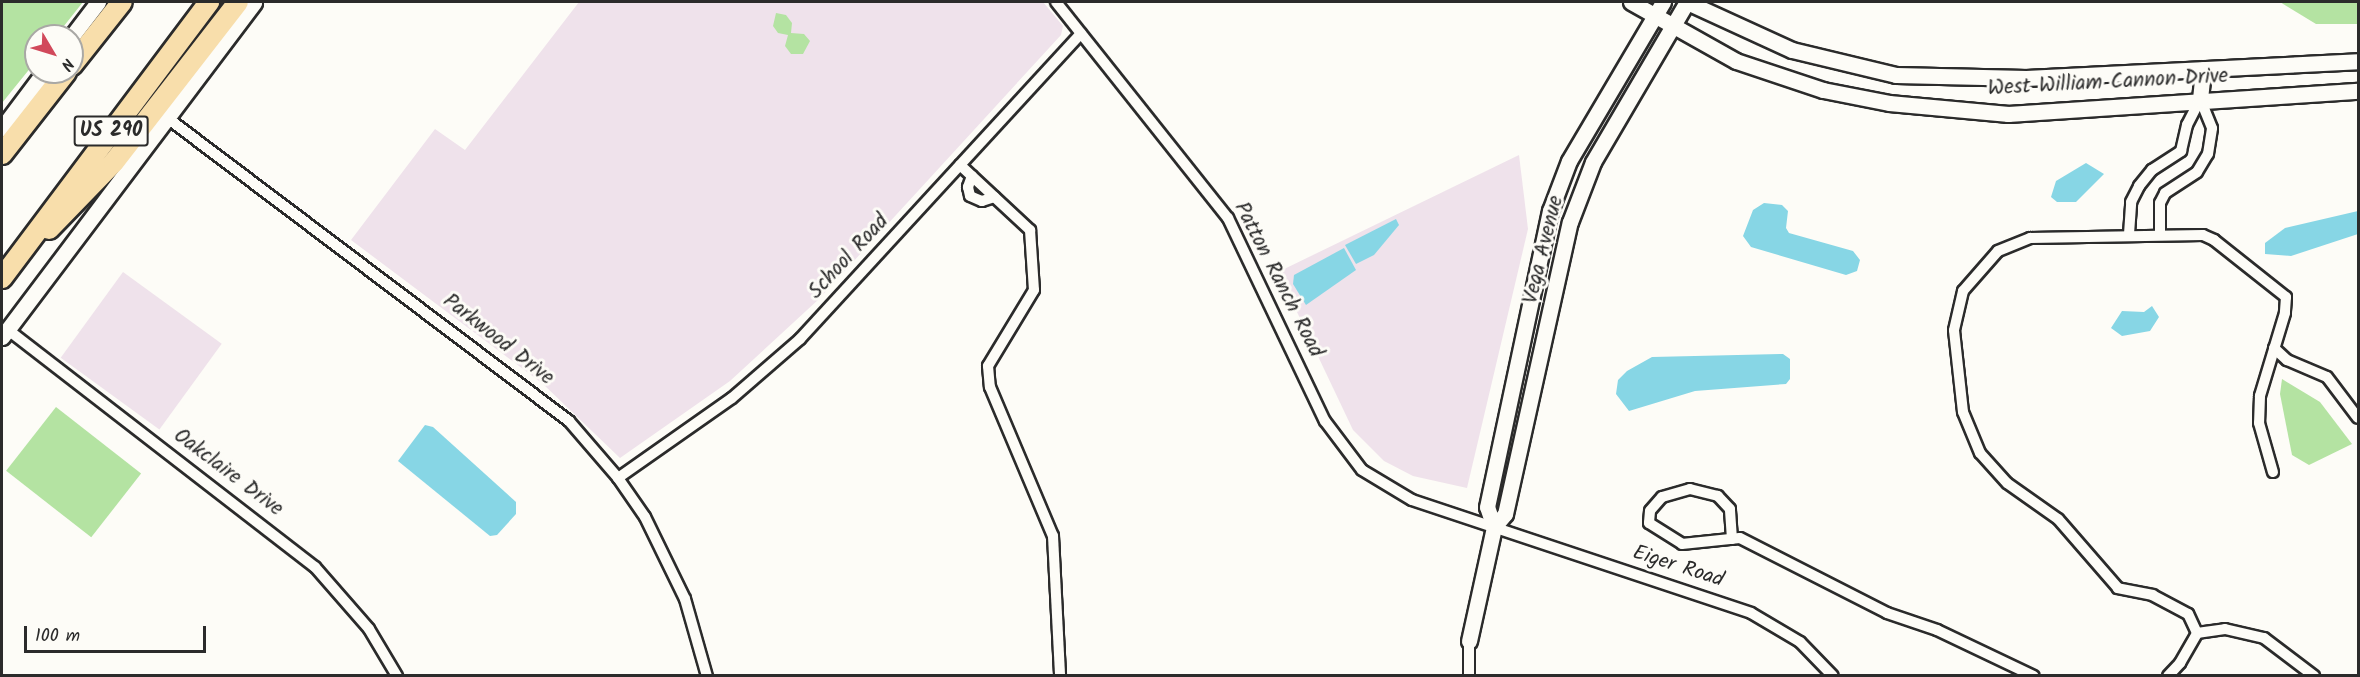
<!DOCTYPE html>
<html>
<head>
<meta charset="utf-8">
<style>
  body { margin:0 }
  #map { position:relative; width:2360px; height:677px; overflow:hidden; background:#fdfcf7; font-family:Kalam,sans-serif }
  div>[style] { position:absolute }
  .built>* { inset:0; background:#efe2eb; transform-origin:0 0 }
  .green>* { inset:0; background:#b4e3a2; transform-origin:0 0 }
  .water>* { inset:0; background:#87d6e5 }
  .roads { filter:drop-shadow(2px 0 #2b2b2b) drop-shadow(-2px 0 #2b2b2b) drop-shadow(0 2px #2b2b2b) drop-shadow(0 -2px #2b2b2b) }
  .street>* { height:10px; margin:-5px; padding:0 5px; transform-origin:5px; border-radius:5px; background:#fdfcf7 }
  .secondary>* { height:15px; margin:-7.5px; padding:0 7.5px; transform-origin:7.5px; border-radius:7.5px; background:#fdfcf7 }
  .highway>* { height:20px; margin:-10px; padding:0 10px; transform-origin:10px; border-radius:10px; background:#f8deab }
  span { translate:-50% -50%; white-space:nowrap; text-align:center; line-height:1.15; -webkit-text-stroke:6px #fdfcf7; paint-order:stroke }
  .shield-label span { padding:2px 4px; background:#fdfcf7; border:2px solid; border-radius:4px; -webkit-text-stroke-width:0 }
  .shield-label { font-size:20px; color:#2b2b2b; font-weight:700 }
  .street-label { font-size:21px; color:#2b2b2b }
  .frame { position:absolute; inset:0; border:3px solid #2b2b2b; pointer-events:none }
  .north { position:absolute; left:24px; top:24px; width:60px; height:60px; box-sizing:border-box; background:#fdfcf7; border:2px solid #a9a8a5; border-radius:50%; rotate:128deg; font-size:16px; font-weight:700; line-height:24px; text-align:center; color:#2b2b2b }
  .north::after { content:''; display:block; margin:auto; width:21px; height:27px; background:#d1495b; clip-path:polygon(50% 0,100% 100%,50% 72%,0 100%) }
  .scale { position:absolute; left:24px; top:626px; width:182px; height:27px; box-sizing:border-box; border:3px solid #2b2b2b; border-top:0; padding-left:8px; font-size:18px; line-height:21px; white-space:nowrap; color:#2b2b2b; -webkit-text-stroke:4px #fdfcf7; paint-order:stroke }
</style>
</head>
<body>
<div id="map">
  <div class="built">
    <i style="clip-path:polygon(579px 2px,1043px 2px,1063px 26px,1061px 35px,819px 299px,730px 381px,620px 458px,543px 384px,351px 240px,435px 129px,465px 150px)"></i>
    <i style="clip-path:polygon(1519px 155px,1528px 229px,1467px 488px,1413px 476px,1384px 461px,1353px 430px,1278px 272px)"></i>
    <i style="left:123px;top:272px;width:122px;height:106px;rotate:36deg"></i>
  </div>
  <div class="green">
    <i style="clip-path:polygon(2px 2px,83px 2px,56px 36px,36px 36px,36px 61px,2px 103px)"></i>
    <i style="clip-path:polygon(2280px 2px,2358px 2px,2358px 24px,2316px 24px)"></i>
    <i style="clip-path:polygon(776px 13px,786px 15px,792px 23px,791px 33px,804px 34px,810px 41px,803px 54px,791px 54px,785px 46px,788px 35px,778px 33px,773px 26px)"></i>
    <i style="clip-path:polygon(2282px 379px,2320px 402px,2352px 444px,2309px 465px,2292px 455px,2280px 394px)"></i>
    <i style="left:56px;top:407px;width:108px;height:81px;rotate:38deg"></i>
  </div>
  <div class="water">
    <i style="clip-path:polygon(2086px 163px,2104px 174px,2076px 202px,2057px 202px,2051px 197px,2056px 181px)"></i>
    <i style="clip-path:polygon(1764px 203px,1782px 205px,1788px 211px,1786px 228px,1789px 233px,1853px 251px,1860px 260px,1857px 271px,1846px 275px,1751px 247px,1743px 236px,1753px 210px)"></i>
    <i style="clip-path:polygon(2358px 211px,2358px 234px,2291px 256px,2265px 254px,2265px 243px,2285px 228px)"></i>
    <i style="clip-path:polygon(1396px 219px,1399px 225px,1374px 255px,1356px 264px,1345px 245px)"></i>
    <i style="clip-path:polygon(1344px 248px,1356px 270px,1306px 305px,1293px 284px,1294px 275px)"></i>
    <i style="clip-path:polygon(2152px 306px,2159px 317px,2150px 331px,2122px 336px,2111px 328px,2122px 311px,2144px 312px)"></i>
    <i style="clip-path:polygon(1783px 354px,1790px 359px,1790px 379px,1786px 384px,1695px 391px,1629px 411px,1616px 394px,1618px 380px,1627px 371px,1652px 357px)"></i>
    <i style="clip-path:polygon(425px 425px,433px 427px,516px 502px,516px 514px,497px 535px,490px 536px,398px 461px)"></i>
  </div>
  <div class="roads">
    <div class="street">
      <i style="left:1056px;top:2px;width:276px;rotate:51.5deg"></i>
      <i style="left:1228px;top:218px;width:225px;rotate:64.5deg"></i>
      <i style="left:1325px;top:421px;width:61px;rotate:52.9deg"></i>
      <i style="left:1362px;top:470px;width:58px;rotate:31deg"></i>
      <i style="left:1412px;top:500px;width:357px;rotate:18.4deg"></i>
      <i style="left:1751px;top:613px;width:57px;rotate:30.6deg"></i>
      <i style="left:1800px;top:642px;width:47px;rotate:45.9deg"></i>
      <i style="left:166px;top:117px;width:505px;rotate:37.03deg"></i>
      <i style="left:569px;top:421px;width:75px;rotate:49.3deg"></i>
      <i style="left:618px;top:478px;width:47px;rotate:55.3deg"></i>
      <i style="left:645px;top:517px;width:91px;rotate:64deg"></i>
      <i style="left:685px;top:599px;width:80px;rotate:74.1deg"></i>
      <i style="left:960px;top:165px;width:96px;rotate:42.9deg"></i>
      <i style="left:1030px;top:230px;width:60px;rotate:86.2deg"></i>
      <i style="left:1034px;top:290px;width:89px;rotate:121.2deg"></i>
      <i style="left:988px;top:366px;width:21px;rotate:85deg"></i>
      <i style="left:990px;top:387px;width:162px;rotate:67.1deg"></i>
      <i style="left:1053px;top:536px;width:140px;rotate:87.1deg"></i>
      <i style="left:972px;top:176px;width:12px;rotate:110deg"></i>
      <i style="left:968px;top:187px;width:9px;rotate:77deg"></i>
      <i style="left:970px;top:196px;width:13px;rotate:23deg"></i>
      <i style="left:982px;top:201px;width:13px;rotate:-18deg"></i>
      <i style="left:2129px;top:234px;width:32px;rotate:-86deg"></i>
      <i style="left:2131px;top:202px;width:18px;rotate:-63deg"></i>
      <i style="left:2139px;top:186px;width:21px;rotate:-51deg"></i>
      <i style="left:2152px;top:170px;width:35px;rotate:-33deg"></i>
      <i style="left:2181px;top:151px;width:27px;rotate:-77deg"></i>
      <i style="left:2187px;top:125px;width:29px;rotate:-63deg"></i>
      <i style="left:2160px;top:234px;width:31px;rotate:-90deg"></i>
      <i style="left:2160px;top:203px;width:11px;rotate:-63deg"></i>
      <i style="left:2165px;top:193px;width:38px;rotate:-33deg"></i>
      <i style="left:2197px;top:172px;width:21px;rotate:-59deg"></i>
      <i style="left:2208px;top:154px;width:26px;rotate:-81deg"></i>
      <i style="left:2212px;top:128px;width:31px;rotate:-112deg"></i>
      <i style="left:7px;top:329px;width:389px;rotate:37.7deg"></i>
      <i style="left:315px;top:567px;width:82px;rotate:48.9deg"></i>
      <i style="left:369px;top:629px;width:55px;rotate:59.2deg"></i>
      <i style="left:2274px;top:348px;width:18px;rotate:43deg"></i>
      <i style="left:2287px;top:360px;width:43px;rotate:23deg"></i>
      <i style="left:2327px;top:377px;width:51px;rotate:52.9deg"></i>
      <i style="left:618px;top:478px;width:139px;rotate:-35.1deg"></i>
      <i style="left:732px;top:398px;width:90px;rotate:-40.9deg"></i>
      <i style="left:800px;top:339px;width:415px;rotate:-47.4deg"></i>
      <i style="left:1732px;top:539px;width:30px;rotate:-94deg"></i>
      <i style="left:1730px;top:509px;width:18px;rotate:-133deg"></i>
      <i style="left:1718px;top:496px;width:29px;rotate:-166deg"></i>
      <i style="left:1690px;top:489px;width:29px;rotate:164deg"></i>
      <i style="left:1662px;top:497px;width:18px;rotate:131deg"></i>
      <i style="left:1650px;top:511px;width:12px;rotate:95deg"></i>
      <i style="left:1649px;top:523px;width:39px;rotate:32deg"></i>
      <i style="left:1682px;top:544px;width:58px;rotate:-5.9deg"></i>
      <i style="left:1740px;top:538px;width:165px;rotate:27deg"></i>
      <i style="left:1887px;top:613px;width:53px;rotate:18.8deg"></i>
      <i style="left:1937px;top:630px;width:107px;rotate:25.4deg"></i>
      <i style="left:2197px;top:633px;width:28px;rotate:-8deg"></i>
      <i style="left:2225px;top:629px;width:40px;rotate:13deg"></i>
      <i style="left:2264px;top:638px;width:63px;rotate:37.2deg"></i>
      <i style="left:1469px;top:676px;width:35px;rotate:-90deg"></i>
      <i style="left:2168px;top:676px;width:18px;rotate:-47deg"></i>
      <i style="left:2180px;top:663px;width:34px;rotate:-60deg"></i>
      <i style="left:2197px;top:633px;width:21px;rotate:-115deg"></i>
      <i style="left:2188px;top:614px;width:40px;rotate:-152deg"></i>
      <i style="left:2153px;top:595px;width:36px;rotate:-169deg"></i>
      <i style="left:2118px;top:588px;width:91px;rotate:-131deg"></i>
      <i style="left:2058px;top:519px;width:62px;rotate:-144.8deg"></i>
      <i style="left:2007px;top:483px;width:40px;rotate:-132deg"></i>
      <i style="left:1980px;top:453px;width:44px;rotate:-112.5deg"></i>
      <i style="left:1963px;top:412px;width:82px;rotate:-96.3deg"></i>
      <i style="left:1954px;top:330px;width:40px;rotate:-77deg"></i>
      <i style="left:1963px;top:291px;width:53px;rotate:-48.8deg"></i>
      <i style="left:1998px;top:251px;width:35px;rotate:-22deg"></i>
      <i style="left:2030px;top:238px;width:173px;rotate:-1deg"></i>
      <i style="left:2203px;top:235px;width:12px;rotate:24deg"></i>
      <i style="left:2214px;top:240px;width:92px;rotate:38.4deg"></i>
      <i style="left:2286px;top:297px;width:16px;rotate:94deg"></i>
      <i style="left:2285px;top:313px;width:87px;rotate:106.8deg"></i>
      <i style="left:2260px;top:396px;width:27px;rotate:92deg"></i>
      <i style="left:2259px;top:423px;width:51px;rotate:74.1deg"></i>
    </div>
    <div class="secondary">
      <i style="left:1631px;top:2px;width:120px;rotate:29.3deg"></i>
      <i style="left:1736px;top:61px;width:92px;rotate:18.4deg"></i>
      <i style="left:1823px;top:90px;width:67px;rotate:11.1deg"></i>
      <i style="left:1889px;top:103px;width:120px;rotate:5.3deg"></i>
      <i style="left:2008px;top:114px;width:351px;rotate:-3.8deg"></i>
      <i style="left:1687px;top:2px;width:115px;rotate:24.6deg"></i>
      <i style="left:1792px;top:50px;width:107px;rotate:13.5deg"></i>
      <i style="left:1896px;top:75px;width:130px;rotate:1.3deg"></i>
      <i style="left:2026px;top:78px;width:332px;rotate:-2.9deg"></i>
      <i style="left:72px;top:36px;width:43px;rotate:-52.6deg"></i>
      <i style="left:2200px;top:99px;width:30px;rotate:-84deg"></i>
      <i style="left:2px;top:128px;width:70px;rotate:-53.1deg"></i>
      <i style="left:2px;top:337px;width:419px;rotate:-53deg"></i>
      <i style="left:1494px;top:527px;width:21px;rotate:-109deg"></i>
      <i style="left:1487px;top:507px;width:303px;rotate:-78deg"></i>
      <i style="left:1550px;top:211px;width:53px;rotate:-69.2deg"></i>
      <i style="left:1569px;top:161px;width:185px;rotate:-59.4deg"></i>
      <i style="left:1469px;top:641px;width:117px;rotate:-77.6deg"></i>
      <i style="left:1494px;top:527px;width:17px;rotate:-50deg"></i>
      <i style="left:1505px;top:514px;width:299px;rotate:-77.5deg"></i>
      <i style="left:1570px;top:222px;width:64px;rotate:-69deg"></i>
      <i style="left:1593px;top:162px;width:186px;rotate:-59.6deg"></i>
    </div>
    <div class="highway">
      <i style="left:72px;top:65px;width:80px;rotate:-51.6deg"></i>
      <i style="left:2px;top:154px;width:104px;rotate:-52deg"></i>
      <i style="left:49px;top:229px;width:93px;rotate:-45.9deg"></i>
      <i style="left:114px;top:162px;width:202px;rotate:-52.2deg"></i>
      <i style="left:2px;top:278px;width:345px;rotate:-53.1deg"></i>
    </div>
  </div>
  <div class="shield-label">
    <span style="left:111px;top:131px">US 290</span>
  </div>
  <div class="street-label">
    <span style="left:2108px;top:83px;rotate:-3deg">West William Cannon Drive</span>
    <span style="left:1544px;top:250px;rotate:-76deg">Vega Avenue</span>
    <span style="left:849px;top:257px;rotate:-47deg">School Road</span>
    <span style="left:1278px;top:280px;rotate:63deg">Patton Ranch Road</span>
    <span style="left:498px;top:340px;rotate:38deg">Parkwood Drive</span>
    <span style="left:228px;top:473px;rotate:37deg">Oakclaire Drive</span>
    <span style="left:1678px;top:567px;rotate:18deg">Eiger Road</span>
  </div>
  <div class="frame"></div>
  <div class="north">N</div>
  <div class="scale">100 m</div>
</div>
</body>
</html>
